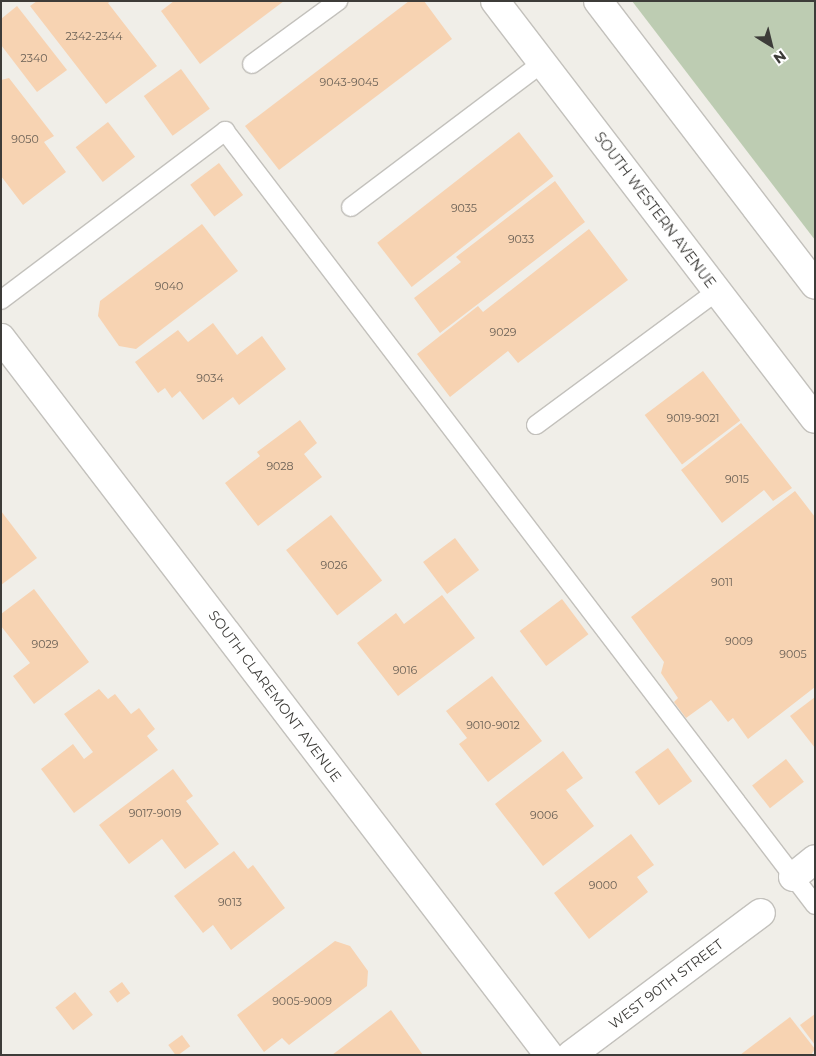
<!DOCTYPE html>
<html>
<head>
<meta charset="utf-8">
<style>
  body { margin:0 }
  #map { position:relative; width:816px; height:1056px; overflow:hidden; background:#f0eee8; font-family:Montserrat,sans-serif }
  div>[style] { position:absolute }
  .green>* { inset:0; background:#bdccb2 }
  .building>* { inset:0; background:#f7d3b2; transform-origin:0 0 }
  .roads { filter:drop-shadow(1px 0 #c3c1bc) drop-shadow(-1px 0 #c3c1bc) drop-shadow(0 1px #c3c1bc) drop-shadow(0 -1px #c3c1bc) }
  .service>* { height:18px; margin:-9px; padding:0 9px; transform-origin:9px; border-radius:9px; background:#fff }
  .minor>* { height:28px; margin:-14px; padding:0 14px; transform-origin:14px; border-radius:14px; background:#fff }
  .secondary>* { height:28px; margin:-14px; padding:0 14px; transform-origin:14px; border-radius:14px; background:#fff }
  span { translate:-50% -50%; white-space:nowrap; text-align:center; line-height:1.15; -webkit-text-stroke:4px #fff; paint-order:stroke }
  .number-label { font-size:11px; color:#6c6257 }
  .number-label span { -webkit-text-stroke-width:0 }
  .street-label { font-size:14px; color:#3d3c39 }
  .frame { position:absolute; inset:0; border:2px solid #3d3c39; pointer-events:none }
  .north { position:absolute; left:746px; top:20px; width:50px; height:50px; -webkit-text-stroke:4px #fff; paint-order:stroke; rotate:144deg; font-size:14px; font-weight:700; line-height:20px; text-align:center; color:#3d3c39 }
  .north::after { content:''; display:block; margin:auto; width:18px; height:22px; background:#3d3c39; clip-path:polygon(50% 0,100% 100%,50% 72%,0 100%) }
</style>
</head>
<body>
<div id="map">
  <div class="green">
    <i style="clip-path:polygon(632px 1px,815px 1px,815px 240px)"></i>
  </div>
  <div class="building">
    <i style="clip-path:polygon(37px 1px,111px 1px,108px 3px,157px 66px,106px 104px,30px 6px)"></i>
    <i style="clip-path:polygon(174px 1px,284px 1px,200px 64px,161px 11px)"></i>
    <i style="clip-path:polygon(409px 1px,424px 1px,452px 39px,279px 170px,245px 126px)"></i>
    <i style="clip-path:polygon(17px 6px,67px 70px,37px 92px,1px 45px,1px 19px)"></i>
    <i style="left:181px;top:69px;width:49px;height:46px;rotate:54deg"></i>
    <i style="clip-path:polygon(9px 78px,54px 136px,44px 142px,66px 172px,23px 205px,1px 176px,1px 80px)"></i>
    <i style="left:108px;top:122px;width:44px;height:41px;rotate:52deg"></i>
    <i style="left:519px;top:132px;width:56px;height:180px;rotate:52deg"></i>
    <i style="left:219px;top:163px;width:40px;height:36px;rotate:53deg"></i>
    <i style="clip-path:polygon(555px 181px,585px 222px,440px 333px,414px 298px,461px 262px,456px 257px)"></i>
    <i style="clip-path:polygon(202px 224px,238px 271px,136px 349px,119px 346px,98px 316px,100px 301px)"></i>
    <i style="clip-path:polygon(589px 229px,628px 280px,518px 363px,508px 351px,450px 397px,417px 354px,478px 306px,483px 312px)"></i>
    <i style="clip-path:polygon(213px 323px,237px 355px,262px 336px,286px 369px,239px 405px,233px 397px,203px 420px,180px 391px,172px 398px,165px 388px,158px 393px,135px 362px,178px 330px,188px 342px)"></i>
    <i style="left:703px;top:371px;width:62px;height:73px;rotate:53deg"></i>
    <i style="clip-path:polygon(300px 420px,317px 443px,304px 454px,322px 477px,258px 526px,225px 483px,260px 456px,257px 452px)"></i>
    <i style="clip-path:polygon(741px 423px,792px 488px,773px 501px,764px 490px,722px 523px,681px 470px)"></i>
    <i style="clip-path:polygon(795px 491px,815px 517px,815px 687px,748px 739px,733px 718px,728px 722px,711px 700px,686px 718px,674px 702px,678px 698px,661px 673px,664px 662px,631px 617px)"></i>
    <i style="clip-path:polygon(1px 511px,37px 558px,1px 585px)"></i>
    <i style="left:331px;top:515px;width:83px;height:57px;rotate:52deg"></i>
    <i style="left:455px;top:538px;width:40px;height:40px;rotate:53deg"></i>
    <i style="clip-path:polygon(34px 589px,89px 662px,34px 704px,13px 676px,30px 663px,1px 626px,1px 614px)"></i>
    <i style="clip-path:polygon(442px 595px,475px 638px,398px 696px,357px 643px,396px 613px,404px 624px)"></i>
    <i style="left:562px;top:599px;width:44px;height:53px;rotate:53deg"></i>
    <i style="clip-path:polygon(492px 676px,542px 741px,488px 782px,459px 744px,467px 738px,446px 711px)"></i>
    <i style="clip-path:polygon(99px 689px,108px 699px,115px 694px,131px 714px,139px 708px,155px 729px,147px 736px,158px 750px,74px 813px,41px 769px,73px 744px,84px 759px,93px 752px,64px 714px)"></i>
    <i style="clip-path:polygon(815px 697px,815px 748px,790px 716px)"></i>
    <i style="left:668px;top:748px;width:41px;height:41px;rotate:54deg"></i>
    <i style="clip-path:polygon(563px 751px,583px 778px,566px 790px,594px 826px,543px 866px,495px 804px)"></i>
    <i style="left:786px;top:759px;width:29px;height:43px;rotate:52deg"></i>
    <i style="clip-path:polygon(173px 769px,193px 796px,186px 801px,219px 844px,185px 869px,162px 839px,129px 864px,99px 825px)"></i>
    <i style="clip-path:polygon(631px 834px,654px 865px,637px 877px,648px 892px,589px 939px,554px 893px)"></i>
    <i style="clip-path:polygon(234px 851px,248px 869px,253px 865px,285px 908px,231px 950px,213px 925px,203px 933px,174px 896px)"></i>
    <i style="clip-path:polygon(335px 941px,350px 946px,368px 971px,367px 986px,289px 1045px,282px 1038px,264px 1052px,237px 1015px)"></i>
    <i style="left:122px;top:982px;width:14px;height:16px;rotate:54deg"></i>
    <i style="left:75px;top:992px;width:29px;height:25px;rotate:52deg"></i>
    <i style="clip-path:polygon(391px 1010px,423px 1055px,332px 1055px)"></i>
    <i style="clip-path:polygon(815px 1014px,815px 1045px,800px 1025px)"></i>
    <i style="clip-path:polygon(790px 1017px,815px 1049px,811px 1055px,740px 1055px)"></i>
    <i style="left:182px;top:1035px;width:14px;height:17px;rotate:54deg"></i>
  </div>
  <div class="roads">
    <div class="service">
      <i style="left:252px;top:64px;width:107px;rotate:-36.2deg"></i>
      <i style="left:351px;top:207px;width:239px;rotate:-37deg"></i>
      <i style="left:1px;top:300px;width:281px;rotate:-37deg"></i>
      <i style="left:225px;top:131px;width:973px;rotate:52.68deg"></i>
      <i style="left:536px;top:425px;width:225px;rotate:-36.5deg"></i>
    </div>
    <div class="minor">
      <i style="left:1px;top:338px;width:902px;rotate:52.61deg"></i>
      <i style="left:793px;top:877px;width:28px;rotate:-39deg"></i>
      <i style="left:571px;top:1055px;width:237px;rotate:-36.8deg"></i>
    </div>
    <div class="secondary">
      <i style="left:495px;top:1px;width:526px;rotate:52.56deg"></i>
      <i style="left:598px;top:1px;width:357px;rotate:52.6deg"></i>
    </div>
  </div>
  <div class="number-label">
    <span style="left:94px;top:36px">2342-2344</span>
    <span style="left:34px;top:58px">2340</span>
    <span style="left:349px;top:82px">9043-9045</span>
    <span style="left:25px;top:139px">9050</span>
    <span style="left:464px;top:208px">9035</span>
    <span style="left:521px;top:239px">9033</span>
    <span style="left:169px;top:286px">9040</span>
    <span style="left:503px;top:332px">9029</span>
    <span style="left:210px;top:378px">9034</span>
    <span style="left:693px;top:418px">9019-9021</span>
    <span style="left:280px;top:466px">9028</span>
    <span style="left:737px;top:479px">9015</span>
    <span style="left:334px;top:565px">9026</span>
    <span style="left:722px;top:582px">9011</span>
    <span style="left:739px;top:641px">9009</span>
    <span style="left:45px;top:644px">9029</span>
    <span style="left:793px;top:654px">9005</span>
    <span style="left:405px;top:670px">9016</span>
    <span style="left:493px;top:725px">9010-9012</span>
    <span style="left:155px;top:813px">9017-9019</span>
    <span style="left:544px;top:815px">9006</span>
    <span style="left:603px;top:885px">9000</span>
    <span style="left:230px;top:902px">9013</span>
    <span style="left:302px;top:1001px">9005-9009</span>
  </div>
  <div class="street-label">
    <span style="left:655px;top:210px;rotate:53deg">SOUTH WESTERN AVENUE</span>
    <span style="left:275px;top:696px;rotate:53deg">SOUTH CLAREMONT AVENUE</span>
    <span style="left:666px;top:984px;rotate:-37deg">WEST 90TH STREET</span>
  </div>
  <div class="frame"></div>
  <div class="north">N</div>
</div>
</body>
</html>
